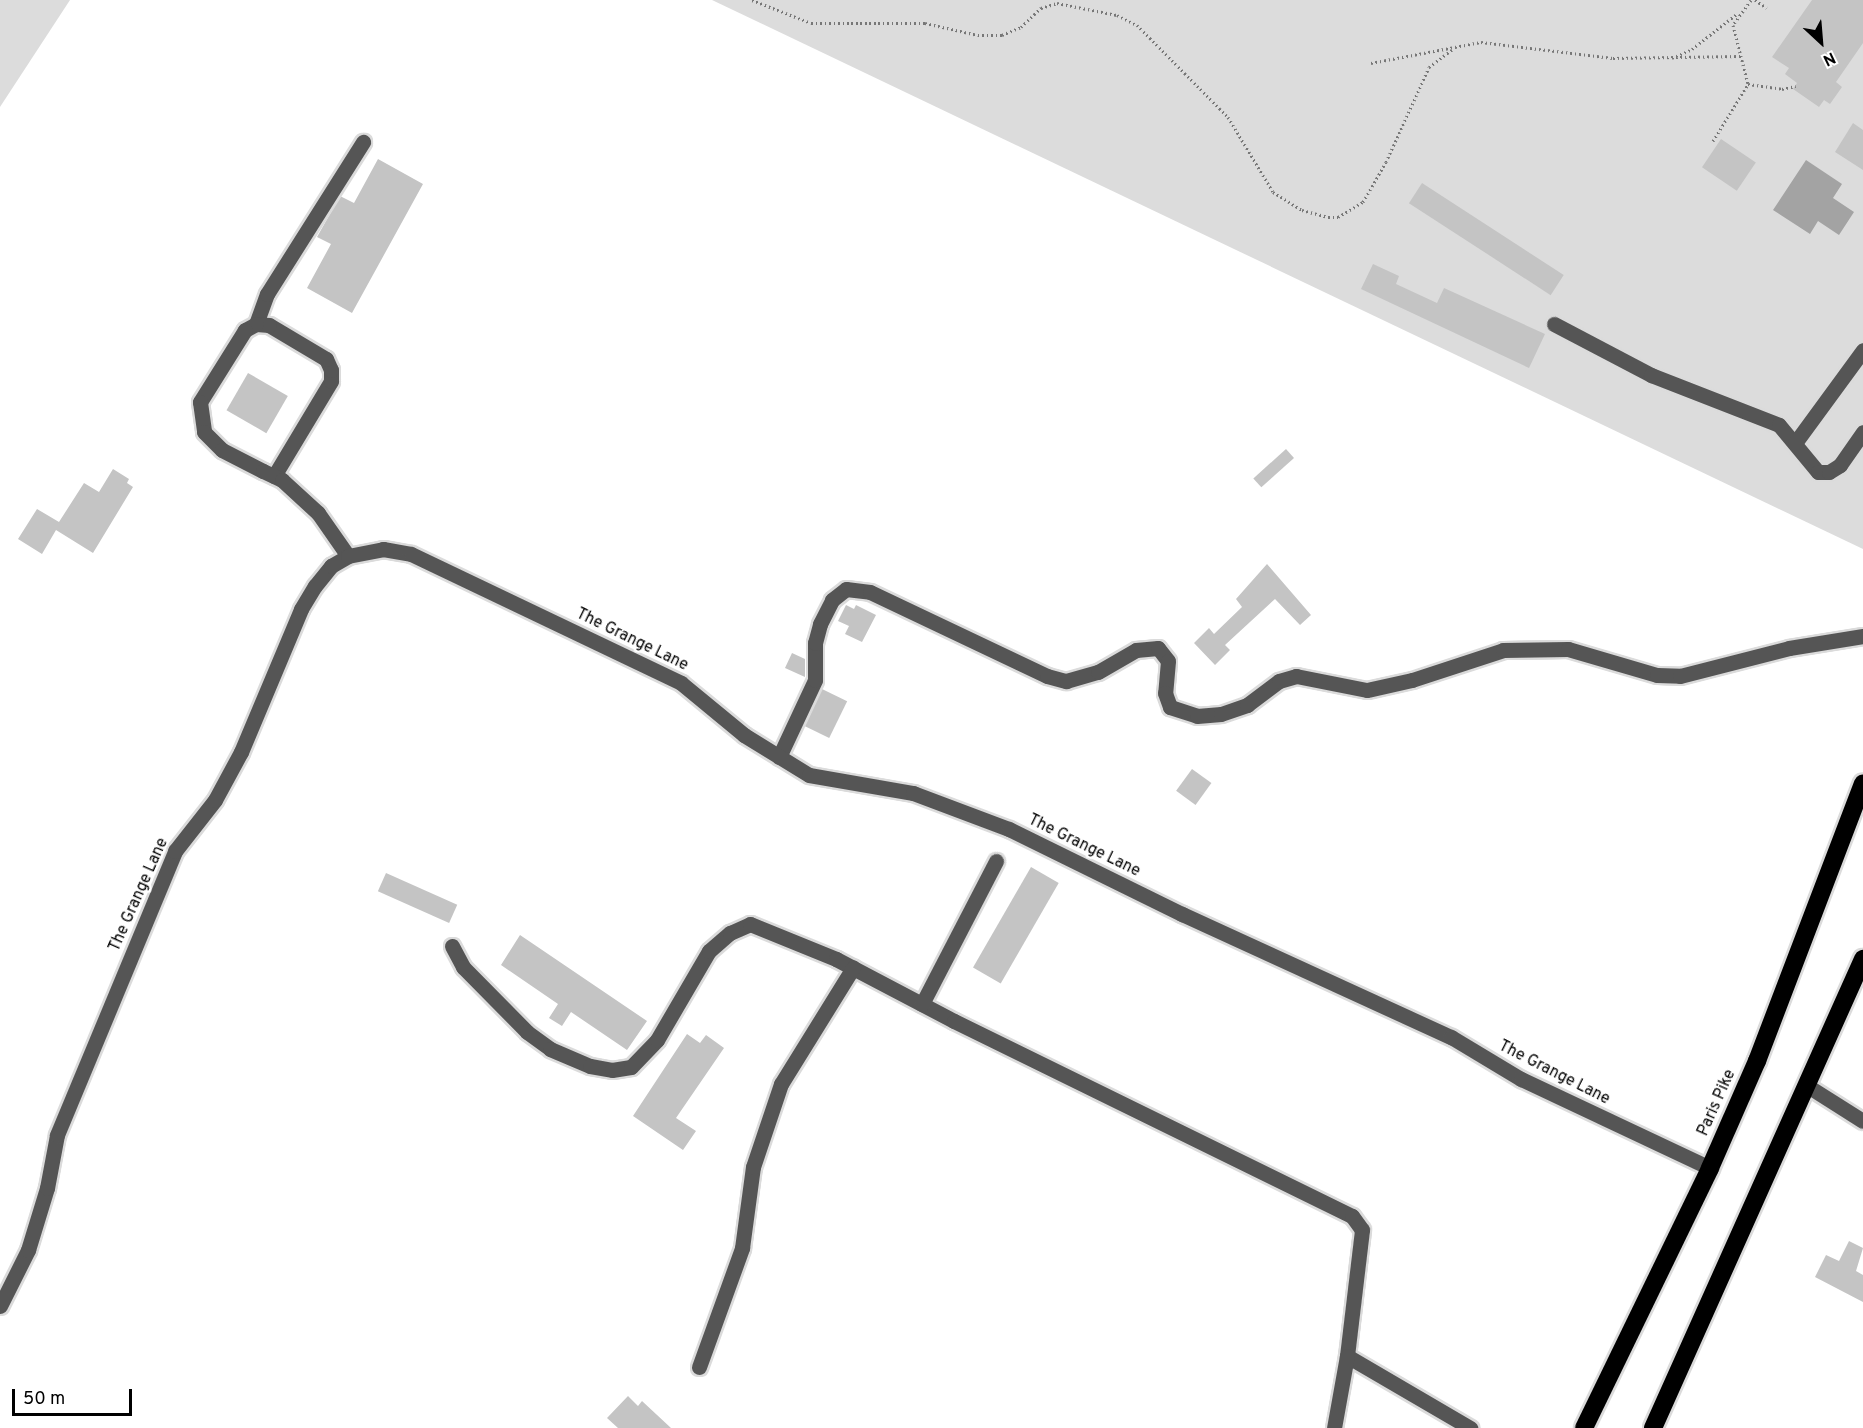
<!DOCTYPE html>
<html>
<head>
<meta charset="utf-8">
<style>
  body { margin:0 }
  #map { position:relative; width:1863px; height:1428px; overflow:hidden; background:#fff; font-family:Overpass,sans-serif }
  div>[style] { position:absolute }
  .green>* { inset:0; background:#dcdcdc }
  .water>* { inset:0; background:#a3a3a3 }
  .building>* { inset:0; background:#c4c4c4; transform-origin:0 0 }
  .path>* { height:3px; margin-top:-1.5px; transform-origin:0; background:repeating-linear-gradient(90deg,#777 0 1.5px,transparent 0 4.5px) }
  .roads { filter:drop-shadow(2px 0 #dbdbdb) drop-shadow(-2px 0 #dbdbdb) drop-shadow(0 2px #dbdbdb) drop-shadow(0 -2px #dbdbdb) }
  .minor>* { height:15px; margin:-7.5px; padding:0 7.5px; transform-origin:7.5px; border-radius:7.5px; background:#555 }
  .highway>* { height:18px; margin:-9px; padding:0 9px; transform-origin:9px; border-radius:9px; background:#000 }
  span { translate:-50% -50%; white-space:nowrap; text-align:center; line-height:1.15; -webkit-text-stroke:5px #fff; paint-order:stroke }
  .street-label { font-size:16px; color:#000 }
  .north { position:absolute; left:1791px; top:12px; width:60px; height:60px; -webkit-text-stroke:4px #fff; paint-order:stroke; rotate:154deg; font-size:16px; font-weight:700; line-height:24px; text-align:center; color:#000 }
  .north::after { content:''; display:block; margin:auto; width:21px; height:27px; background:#000; clip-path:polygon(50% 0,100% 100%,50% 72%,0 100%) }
  .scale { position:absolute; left:12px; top:1389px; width:120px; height:27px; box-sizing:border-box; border:3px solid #000; border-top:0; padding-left:8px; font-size:18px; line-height:21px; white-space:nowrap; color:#000; -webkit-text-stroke:4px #fff; paint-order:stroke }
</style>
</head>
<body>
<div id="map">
  <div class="green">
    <i style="clip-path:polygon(0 0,70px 0,0 107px)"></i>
    <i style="clip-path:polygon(712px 0,1863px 0,1863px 549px)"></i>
  </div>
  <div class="water">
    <i style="clip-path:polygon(1806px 160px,1842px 184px,1833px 198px,1854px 212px,1839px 235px,1818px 221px,1810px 234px,1773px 210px)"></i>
  </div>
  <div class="building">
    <i style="clip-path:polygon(1812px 0,1863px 0,1863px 43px,1836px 82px,1842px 87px,1830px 104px,1824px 100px,1819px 107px,1793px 89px,1797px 83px,1785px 74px,1789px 68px,1772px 57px)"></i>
    <i style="clip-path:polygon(1853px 123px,1863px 130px,1863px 170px,1835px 152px)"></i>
    <i style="left:1721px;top:139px;width:42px;height:34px;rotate:34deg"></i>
    <i style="clip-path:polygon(378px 159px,423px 184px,352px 313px,307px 288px,331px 244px,317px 237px,340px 196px,354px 203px)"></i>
    <i style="left:1422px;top:183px;width:169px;height:24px;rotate:33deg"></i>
    <i style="clip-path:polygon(1373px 264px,1399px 276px,1396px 284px,1437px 303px,1444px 288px,1545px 334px,1529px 368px,1361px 289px)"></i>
    <i style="left:248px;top:373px;width:46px;height:43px;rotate:30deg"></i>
    <i style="left:1286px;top:449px;width:12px;height:44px;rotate:48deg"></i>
    <i style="clip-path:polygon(113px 469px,129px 479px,127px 483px,133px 487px,93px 553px,56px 530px,42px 554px,18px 539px,37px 509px,59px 522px,84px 483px,99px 492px)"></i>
    <i style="clip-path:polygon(1267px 564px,1311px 615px,1300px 625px,1275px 599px,1225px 645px,1230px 650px,1215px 665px,1194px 643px,1209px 628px,1214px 634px,1242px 607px,1236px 599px)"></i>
    <i style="clip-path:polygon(846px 605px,854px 609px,856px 605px,876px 615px,862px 642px,845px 634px,849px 626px,838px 621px)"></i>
    <i style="clip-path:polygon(792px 653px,805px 659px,805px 677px,785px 668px)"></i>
    <i style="left:822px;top:689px;width:28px;height:41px;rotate:26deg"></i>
    <i style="left:1192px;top:769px;width:24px;height:27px;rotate:36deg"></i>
    <i style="left:1031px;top:867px;width:32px;height:116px;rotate:30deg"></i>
    <i style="left:386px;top:873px;width:78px;height:20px;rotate:24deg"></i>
    <i style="clip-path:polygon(520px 935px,647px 1021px,627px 1050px,571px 1012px,562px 1026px,549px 1018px,558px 1004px,501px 965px)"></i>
    <i style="clip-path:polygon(687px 1034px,700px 1043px,706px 1035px,724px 1048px,676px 1118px,696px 1131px,683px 1150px,633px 1116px)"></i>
    <i style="clip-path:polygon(1849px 1241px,1863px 1248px,1856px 1271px,1863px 1275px,1863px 1302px,1815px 1277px,1826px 1255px,1839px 1261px)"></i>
    <i style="clip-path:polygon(628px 1396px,638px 1406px,642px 1401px,671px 1428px,618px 1428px,607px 1418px)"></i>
  </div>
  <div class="path">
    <i style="left:752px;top:0;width:63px;rotate:21.3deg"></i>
    <i style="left:811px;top:23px;width:114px"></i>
    <i style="left:925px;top:23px;width:54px;rotate:12.8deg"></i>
    <i style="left:978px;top:35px;width:24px"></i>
    <i style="left:1002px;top:35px;width:21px;rotate:-23deg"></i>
    <i style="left:1021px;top:27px;width:28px;rotate:-44deg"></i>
    <i style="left:1041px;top:8px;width:17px;rotate:-17deg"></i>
    <i style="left:1057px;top:3px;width:61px;rotate:11.3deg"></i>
    <i style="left:1117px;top:15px;width:22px;rotate:27deg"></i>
    <i style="left:1137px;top:25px;width:129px;rotate:45.3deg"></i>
    <i style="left:1228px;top:117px;width:87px;rotate:59deg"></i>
    <i style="left:1273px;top:192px;width:34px;rotate:32deg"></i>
    <i style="left:1302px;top:210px;width:27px;rotate:15deg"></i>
    <i style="left:1328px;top:217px;width:10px"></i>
    <i style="left:1338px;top:217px;width:29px;rotate:-31deg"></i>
    <i style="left:1363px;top:202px;width:46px;rotate:-60.1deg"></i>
    <i style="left:1386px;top:162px;width:104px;rotate:-65.6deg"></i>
    <i style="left:1429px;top:67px;width:31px;rotate:-37deg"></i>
    <i style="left:1751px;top:0;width:31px;rotate:126deg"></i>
    <i style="left:1733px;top:25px;width:61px;rotate:75.7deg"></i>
    <i style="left:1748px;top:84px;width:34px;rotate:8deg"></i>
    <i style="left:1782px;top:89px;width:14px;rotate:-12deg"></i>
    <i style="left:1755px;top:0;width:14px;rotate:34deg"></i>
    <i style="left:1672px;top:58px;width:22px;rotate:-24deg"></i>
    <i style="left:1692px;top:49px;width:58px;rotate:-38deg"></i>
    <i style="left:1371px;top:63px;width:112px;rotate:-10.8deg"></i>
    <i style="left:1481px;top:42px;width:133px;rotate:6.9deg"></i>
    <i style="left:1613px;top:58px;width:128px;rotate:-0.9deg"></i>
    <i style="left:1713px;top:141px;width:67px;rotate:-58.4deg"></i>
  </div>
  <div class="roads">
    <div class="minor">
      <i style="left:256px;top:324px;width:32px;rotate:-70deg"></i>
      <i style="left:267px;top:294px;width:180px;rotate:-57.7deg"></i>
      <i style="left:1554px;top:324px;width:110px;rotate:27.7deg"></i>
      <i style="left:1651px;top:375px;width:137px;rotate:21.3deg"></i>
      <i style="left:1779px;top:425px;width:61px;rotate:50.3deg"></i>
      <i style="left:1818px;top:472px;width:11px"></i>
      <i style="left:1829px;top:472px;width:13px;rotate:-32deg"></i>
      <i style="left:1840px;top:465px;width:40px;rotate:-55.1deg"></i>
      <i style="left:1795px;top:443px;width:115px;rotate:-53.8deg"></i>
      <i style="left:274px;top:476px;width:111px;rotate:-59deg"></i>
      <i style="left:331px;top:381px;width:11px;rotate:-90deg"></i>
      <i style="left:331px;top:370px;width:12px;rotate:-114deg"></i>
      <i style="left:326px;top:359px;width:66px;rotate:-149.2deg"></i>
      <i style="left:269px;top:325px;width:13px;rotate:-176deg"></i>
      <i style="left:256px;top:324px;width:13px;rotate:151deg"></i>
      <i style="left:245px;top:330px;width:85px;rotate:122deg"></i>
      <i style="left:200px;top:402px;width:30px;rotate:82deg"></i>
      <i style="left:204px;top:432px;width:25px;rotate:45deg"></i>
      <i style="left:222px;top:450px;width:46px;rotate:27.1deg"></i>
      <i style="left:263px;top:471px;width:21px;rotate:25deg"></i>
      <i style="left:282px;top:480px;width:49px;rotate:42.5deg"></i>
      <i style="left:318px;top:513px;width:52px;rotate:55.1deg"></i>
      <i style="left:779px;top:757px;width:85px;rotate:-64.9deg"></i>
      <i style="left:815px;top:680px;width:37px;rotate:-90deg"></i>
      <i style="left:815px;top:643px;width:20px;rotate:-75deg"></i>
      <i style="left:820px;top:624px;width:27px;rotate:-63deg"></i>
      <i style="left:832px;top:600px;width:18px;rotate:-38deg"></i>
      <i style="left:846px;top:589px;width:24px;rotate:7deg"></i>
      <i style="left:870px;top:592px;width:196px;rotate:25.4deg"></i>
      <i style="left:1047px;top:676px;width:20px;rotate:15deg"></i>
      <i style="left:1066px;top:681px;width:33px;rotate:-16deg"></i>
      <i style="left:1098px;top:672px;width:44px;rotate:-30.1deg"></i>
      <i style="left:1136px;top:650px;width:22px;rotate:-5deg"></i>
      <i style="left:1158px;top:648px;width:16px;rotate:52deg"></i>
      <i style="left:1168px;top:661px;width:32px;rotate:95deg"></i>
      <i style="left:1165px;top:693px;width:15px;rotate:70deg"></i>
      <i style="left:1170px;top:707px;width:28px;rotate:18deg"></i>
      <i style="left:1197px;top:716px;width:24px;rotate:-5deg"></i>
      <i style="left:1221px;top:714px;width:28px;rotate:-19deg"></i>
      <i style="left:1247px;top:705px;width:40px;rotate:-37deg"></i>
      <i style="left:1279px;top:681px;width:18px;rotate:-16deg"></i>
      <i style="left:1296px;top:676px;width:72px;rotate:11.2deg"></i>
      <i style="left:1367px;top:690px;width:46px;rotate:-12.5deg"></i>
      <i style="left:1412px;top:680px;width:96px;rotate:-18.2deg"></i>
      <i style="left:1503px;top:650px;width:65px;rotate:-0.9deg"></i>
      <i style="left:1568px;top:649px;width:93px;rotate:16.3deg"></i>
      <i style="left:1657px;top:675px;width:23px;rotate:2deg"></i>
      <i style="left:1680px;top:676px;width:113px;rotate:-14.4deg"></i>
      <i style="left:1789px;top:648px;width:75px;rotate:-9.2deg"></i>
      <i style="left:452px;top:946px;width:24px;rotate:62deg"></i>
      <i style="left:463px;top:967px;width:91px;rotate:45.4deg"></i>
      <i style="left:527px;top:1032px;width:29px;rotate:36deg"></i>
      <i style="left:550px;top:1049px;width:43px;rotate:23deg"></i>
      <i style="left:590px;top:1066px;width:22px;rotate:10deg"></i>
      <i style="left:612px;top:1070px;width:19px;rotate:-9deg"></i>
      <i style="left:631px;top:1067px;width:37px;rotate:-46deg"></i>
      <i style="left:657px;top:1040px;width:103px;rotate:-59.7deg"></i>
      <i style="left:709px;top:951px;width:28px;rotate:-41deg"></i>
      <i style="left:730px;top:933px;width:22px;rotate:-24deg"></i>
      <i style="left:750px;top:924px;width:93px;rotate:22.1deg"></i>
      <i style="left:836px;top:959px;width:133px;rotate:27.7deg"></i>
      <i style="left:954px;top:1021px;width:443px;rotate:26.1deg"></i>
      <i style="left:1352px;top:1216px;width:17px;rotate:54deg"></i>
      <i style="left:1362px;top:1230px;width:127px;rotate:96.8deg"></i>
      <i style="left:1347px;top:1356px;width:143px;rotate:30.3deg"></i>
      <i style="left:922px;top:1004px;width:161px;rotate:-62.6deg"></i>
      <i style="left:1806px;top:1085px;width:67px;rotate:32.3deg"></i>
      <i style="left:0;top:1306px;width:63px;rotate:-63.4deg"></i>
      <i style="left:28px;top:1250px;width:65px;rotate:-73deg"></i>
      <i style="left:47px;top:1188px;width:54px;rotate:-79.3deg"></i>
      <i style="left:57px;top:1135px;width:308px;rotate:-67.4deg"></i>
      <i style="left:175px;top:851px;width:65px;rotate:-51.9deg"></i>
      <i style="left:215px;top:800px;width:55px;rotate:-61.6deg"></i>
      <i style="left:241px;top:752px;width:155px;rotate:-67.2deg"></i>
      <i style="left:301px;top:609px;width:27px;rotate:-59deg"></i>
      <i style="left:315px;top:586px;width:26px;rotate:-51deg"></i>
      <i style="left:331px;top:566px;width:20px;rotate:-30deg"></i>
      <i style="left:348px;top:556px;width:36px;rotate:-11deg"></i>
      <i style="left:383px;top:549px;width:28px;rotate:10deg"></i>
      <i style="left:411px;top:554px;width:299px;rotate:25.5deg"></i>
      <i style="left:681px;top:683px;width:82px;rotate:39.5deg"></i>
      <i style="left:744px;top:735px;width:76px;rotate:31.6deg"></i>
      <i style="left:809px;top:775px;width:106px;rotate:9.8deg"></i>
      <i style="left:913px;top:793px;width:103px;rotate:20.6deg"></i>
      <i style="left:1009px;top:829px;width:193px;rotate:26.2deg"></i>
      <i style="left:1182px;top:914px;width:296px;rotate:24.6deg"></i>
      <i style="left:1451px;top:1037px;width:82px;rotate:31deg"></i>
      <i style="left:1521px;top:1079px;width:209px;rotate:25.2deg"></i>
      <i style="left:699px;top:1367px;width:127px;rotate:-70.1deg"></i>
      <i style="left:742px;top:1248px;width:82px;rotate:-82.3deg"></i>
      <i style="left:753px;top:1167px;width:88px;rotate:-71.4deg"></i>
      <i style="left:781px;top:1084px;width:137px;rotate:-58.2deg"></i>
      <i style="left:1334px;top:1428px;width:73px;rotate:-79.8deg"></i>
    </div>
    <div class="highway">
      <i style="left:1584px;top:1428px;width:289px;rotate:-64.1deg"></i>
      <i style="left:1710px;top:1168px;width:117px;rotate:-66.3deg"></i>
      <i style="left:1757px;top:1061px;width:297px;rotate:-69.1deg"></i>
      <i style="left:1653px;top:1428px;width:514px;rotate:-65.88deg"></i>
    </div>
  </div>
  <div class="street-label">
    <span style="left:632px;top:640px;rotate:26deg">The Grange Lane</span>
    <span style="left:1084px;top:846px;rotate:26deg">The Grange Lane</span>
    <span style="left:139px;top:895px;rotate:-66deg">The Grange Lane</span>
    <span style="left:1554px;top:1073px;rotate:27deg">The Grange Lane</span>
    <span style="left:1717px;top:1103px;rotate:-66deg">Paris Pike</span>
  </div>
  <div class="north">N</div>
  <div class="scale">50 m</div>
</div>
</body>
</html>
